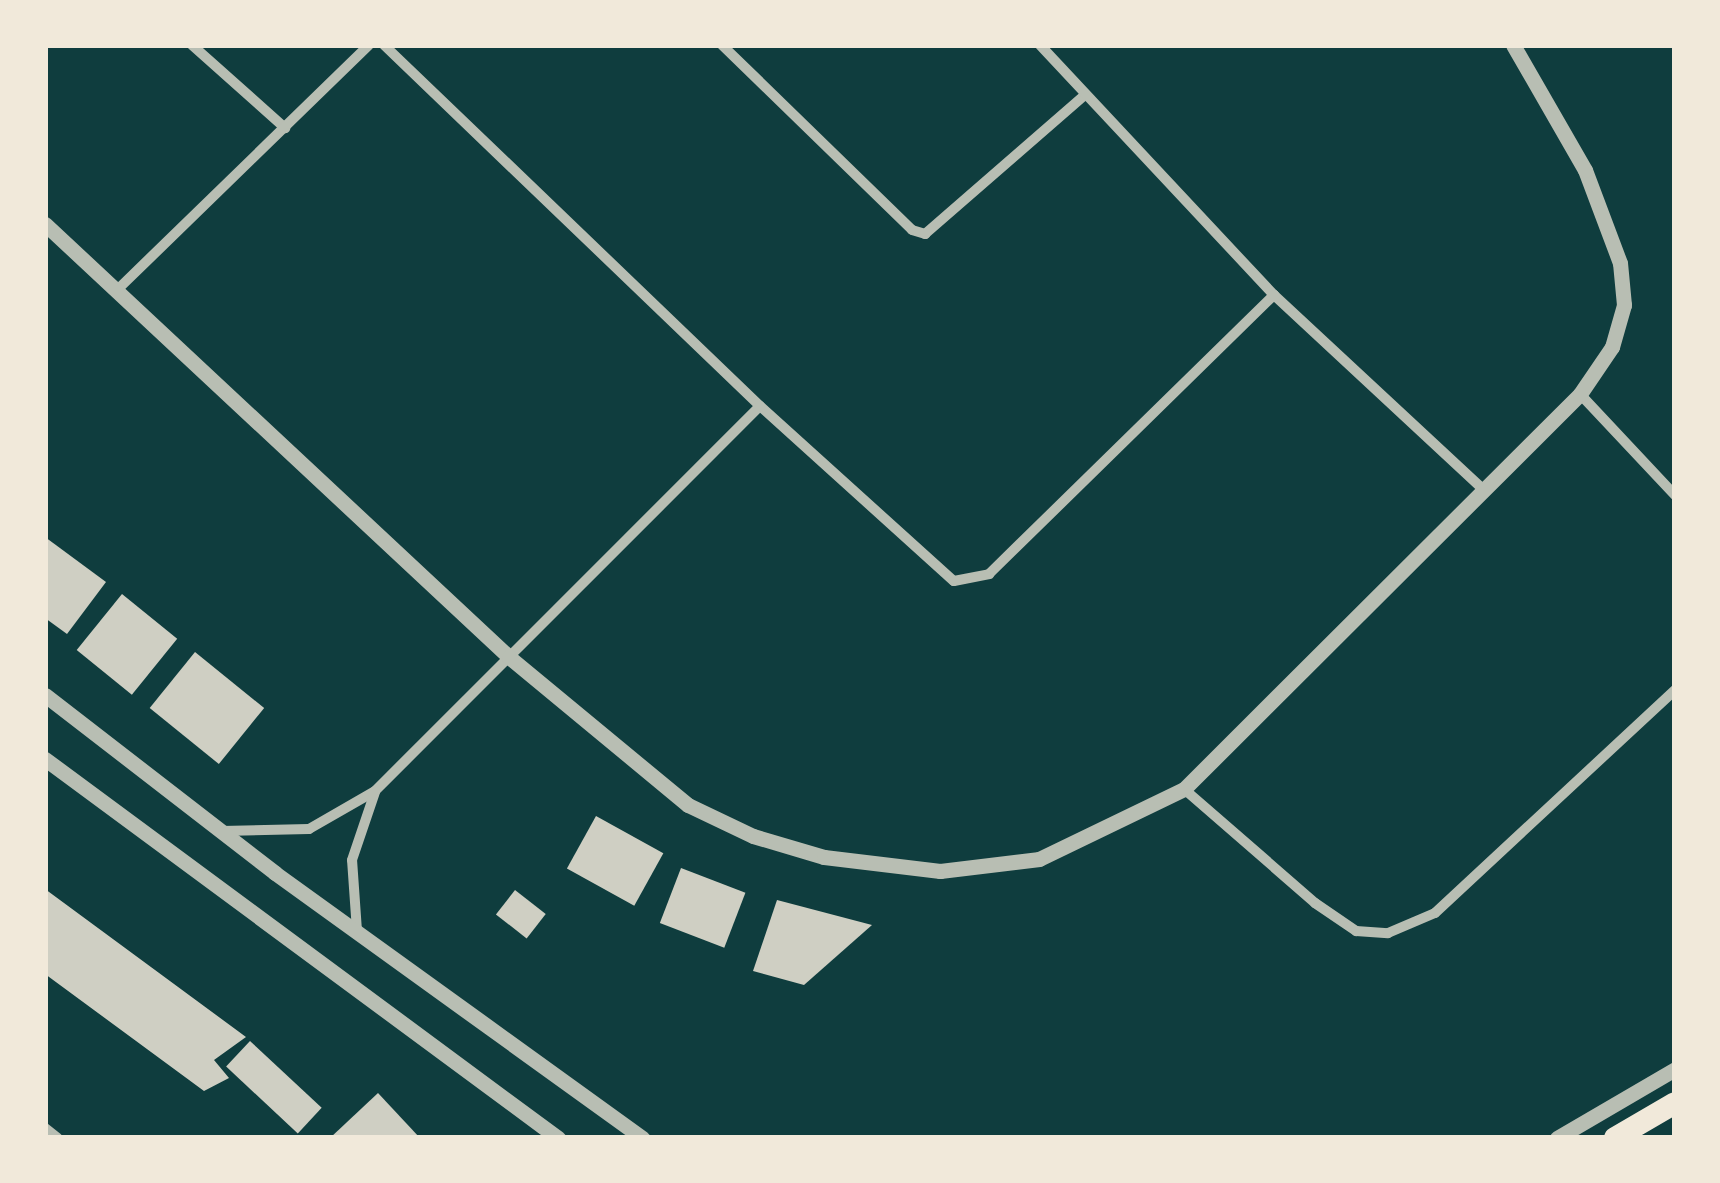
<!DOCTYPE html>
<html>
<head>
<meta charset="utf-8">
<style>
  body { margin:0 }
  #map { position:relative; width:1720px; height:1183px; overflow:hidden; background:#0f3d3e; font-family:"PT Sans",sans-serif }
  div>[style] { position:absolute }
  .building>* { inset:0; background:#cfcfc3; transform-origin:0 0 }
  .minor>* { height:10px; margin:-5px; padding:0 5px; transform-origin:5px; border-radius:5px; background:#b8beb3 }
  .tertiary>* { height:15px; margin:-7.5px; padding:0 7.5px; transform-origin:7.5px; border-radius:7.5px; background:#b8beb3 }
  .trunk>* { height:22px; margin:-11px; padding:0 11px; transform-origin:11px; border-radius:11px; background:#f1e9da }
  span { translate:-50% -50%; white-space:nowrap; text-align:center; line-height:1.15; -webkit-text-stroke:10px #f1e9da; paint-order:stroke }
  .frame { position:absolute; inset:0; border:48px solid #f1e9da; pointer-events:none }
</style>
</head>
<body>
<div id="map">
  <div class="building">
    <i style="clip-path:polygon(45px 537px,106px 582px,67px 634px,45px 618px)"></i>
    <i style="left:122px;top:594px;width:71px;height:72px;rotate:39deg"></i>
    <i style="left:195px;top:652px;width:89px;height:72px;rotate:39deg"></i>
    <i style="left:596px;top:816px;width:77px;height:60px;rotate:29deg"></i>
    <i style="left:681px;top:868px;width:69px;height:59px;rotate:21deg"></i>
    <i style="clip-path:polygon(45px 889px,246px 1037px,214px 1060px,229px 1078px,204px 1091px,45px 974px)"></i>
    <i style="left:515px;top:890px;width:39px;height:31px;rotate:38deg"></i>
    <i style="clip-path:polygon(777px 900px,872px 925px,804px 985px,753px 971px)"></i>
    <i style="left:250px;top:1041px;width:98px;height:35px;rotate:43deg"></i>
    <i style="clip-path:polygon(378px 1093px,420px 1138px,330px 1138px)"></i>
  </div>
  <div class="minor">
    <i style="left:192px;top:45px;width:125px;rotate:41.7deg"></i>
    <i style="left:384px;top:45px;width:521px;rotate:43.83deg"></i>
    <i style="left:760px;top:406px;width:261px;rotate:42.1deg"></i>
    <i style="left:954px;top:581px;width:36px;rotate:-11deg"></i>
    <i style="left:989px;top:574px;width:399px;rotate:-44.4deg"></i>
    <i style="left:722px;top:45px;width:265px;rotate:44.2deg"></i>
    <i style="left:912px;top:230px;width:14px;rotate:17deg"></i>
    <i style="left:925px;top:234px;width:211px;rotate:-41deg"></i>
    <i style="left:1040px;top:45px;width:342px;rotate:46.9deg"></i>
    <i style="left:1274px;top:295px;width:285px;rotate:42.9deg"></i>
    <i style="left:115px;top:292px;width:354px;rotate:-44.2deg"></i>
    <i style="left:1580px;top:394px;width:139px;rotate:46.8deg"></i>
    <i style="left:1184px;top:789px;width:174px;rotate:41deg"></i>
    <i style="left:1315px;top:903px;width:50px;rotate:34.3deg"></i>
    <i style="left:1356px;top:931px;width:32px;rotate:4deg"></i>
    <i style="left:1388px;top:933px;width:51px;rotate:-23.1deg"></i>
    <i style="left:1435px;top:913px;width:328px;rotate:-42.9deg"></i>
    <i style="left:222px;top:831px;width:87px;rotate:-1.3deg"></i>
    <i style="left:309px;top:829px;width:76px;rotate:-29.9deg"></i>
    <i style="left:375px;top:791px;width:544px;rotate:-45deg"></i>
    <i style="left:357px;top:931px;width:71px;rotate:-94deg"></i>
    <i style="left:352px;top:860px;width:72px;rotate:-71.3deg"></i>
    <i style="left:45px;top:1128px;width:16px;rotate:38deg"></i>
  </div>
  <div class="tertiary">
    <i style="left:45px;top:224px;width:635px;rotate:43.02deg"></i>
    <i style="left:509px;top:657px;width:232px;rotate:39.6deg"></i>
    <i style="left:688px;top:805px;width:72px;rotate:25.5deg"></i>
    <i style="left:753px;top:836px;width:74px;rotate:16.5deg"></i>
    <i style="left:824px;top:857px;width:117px;rotate:6.9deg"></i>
    <i style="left:940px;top:871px;width:100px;rotate:-6.9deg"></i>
    <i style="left:1039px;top:859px;width:161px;rotate:-25.8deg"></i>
    <i style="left:1184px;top:789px;width:559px;rotate:-44.93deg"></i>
    <i style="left:1580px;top:394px;width:57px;rotate:-55.8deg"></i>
    <i style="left:1612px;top:347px;width:44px;rotate:-74.1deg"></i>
    <i style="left:1624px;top:305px;width:42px;rotate:-95.4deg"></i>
    <i style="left:1620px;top:263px;width:99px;rotate:-110.6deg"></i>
    <i style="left:1585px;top:170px;width:144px;rotate:-119.9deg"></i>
    <i style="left:45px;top:695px;width:291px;rotate:37.7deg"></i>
    <i style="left:275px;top:873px;width:453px;rotate:35.8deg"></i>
    <i style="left:45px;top:759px;width:638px;rotate:36.46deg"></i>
    <i style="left:1557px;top:1138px;width:137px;rotate:-30.3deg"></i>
  </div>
  <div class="trunk">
    <i style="left:1615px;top:1138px;width:69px;rotate:-30.3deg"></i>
  </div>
  <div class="frame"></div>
</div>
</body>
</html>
